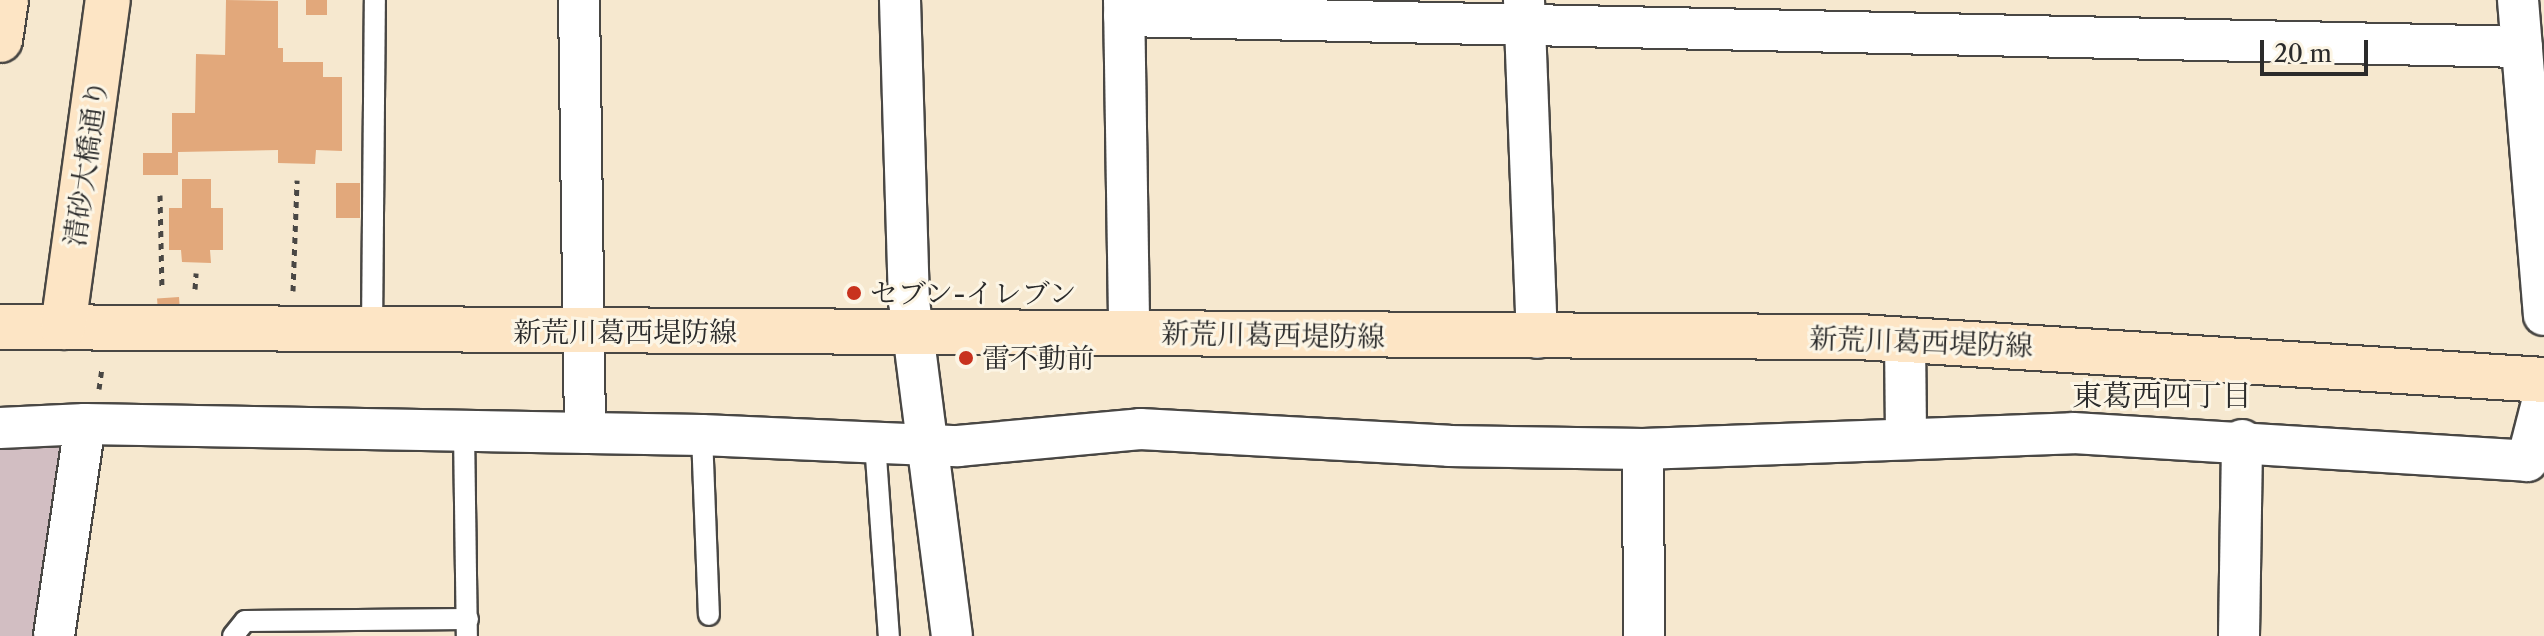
<!DOCTYPE html>
<html>
<head>
<meta charset="utf-8">
<style>
  body { margin:0 }
  #map { position:relative; width:2544px; height:636px; overflow:hidden; background:#f6e8cf; font-family:"Libre Caslon Text","Noto Serif JP",serif }
  div>[style] { position:absolute }
  .industrial>* { inset:0; background:#d2bec2 }
  .building>* { inset:0; background:#e2a87b; transform-origin:0 0 }
  .path>* { height:5px; margin-top:-2.5px; transform-origin:0; background:repeating-linear-gradient(90deg,#494744 0 6px,transparent 0 12px) }
  .roads { filter:drop-shadow(2px 0 #494744) drop-shadow(-2px 0 #494744) drop-shadow(0 2px #494744) drop-shadow(0 -2px #494744) }
  .service>* { height:20px; margin:-10px; padding:0 10px; transform-origin:10px; border-radius:10px; background:#fff }
  .minor>* { height:40px; margin:-20px; padding:0 20px; transform-origin:20px; border-radius:20px; background:#fff }
  .secondary>* { height:44px; margin:-22px; padding:0 22px; transform-origin:22px; border-radius:22px; background:#fde5c5 }
  .dots>* { width:22px; height:22px; translate:-50% -50%; box-sizing:border-box; border:4px solid #fcf5e5; border-radius:50% }
  span { translate:-50% -50%; white-space:nowrap; text-align:center; line-height:1.15; -webkit-text-stroke:6px #fcf5e5; paint-order:stroke }
  .street-label { font-size:28px; color:#2b2b2b }
  .poi-label { font-size:28px; color:#2b2b2b }
  .left { translate:0 -50%; text-align:left }
  .neighbourhood-label { font-size:30px; color:#2b2b2b }
  .scale { position:absolute; left:2260px; top:40px; width:108px; height:36px; box-sizing:border-box; border:4px solid #2b2b2b; border-top:0; padding-left:10px; font-size:24px; line-height:28px; white-space:nowrap; color:#2b2b2b; -webkit-text-stroke:6px #fcf5e5; paint-order:stroke }
</style>
</head>
<body>
<div id="map">
  <div class="industrial">
    <i style="clip-path:polygon(56px 435px,67px 454px,40px 636px,0 636px,0 439px)"></i>
  </div>
  <div class="building">
    <i style="clip-path:polygon(226px 0,278px 1px,278px 48px,283px 48px,283px 62px,323px 62px,323px 77px,342px 77px,342px 151px,316px 150px,315px 164px,278px 163px,278px 150px,178px 152px,178px 175px,143px 175px,143px 153px,172px 153px,172px 113px,195px 113px,196px 54px,225px 55px)"></i>
    <i style="left:306px;top:0;width:21px;height:15px"></i>
    <i style="clip-path:polygon(182px 179px,211px 179px,211px 208px,223px 208px,223px 250px,210px 250px,211px 263px,182px 262px,181px 250px,169px 250px,169px 208px,182px 208px)"></i>
    <i style="left:336px;top:183px;width:24px;height:35px"></i>
    <i style="left:179px;top:297px;width:15px;height:22px;rotate:86deg"></i>
  </div>
  <div class="path">
    <i style="left:160px;top:195px;width:95px;rotate:88.8deg"></i>
    <i style="left:195px;top:289px;width:16px;rotate:-86deg"></i>
    <i style="left:293px;top:291px;width:111px;rotate:-87.9deg"></i>
    <i style="left:99px;top:389px;width:22px;rotate:-82deg"></i>
  </div>
  <div class="roads">
    <div class="service">
      <i style="left:372px;top:330px;width:330px;rotate:-89.5deg"></i>
      <i style="left:464px;top:431px;width:205px;rotate:89.2deg"></i>
      <i style="left:702px;top:435px;width:180px;rotate:87.8deg"></i>
      <i style="left:875px;top:443px;width:194px;rotate:85.9deg"></i>
      <i style="left:233px;top:636px;width:19px;rotate:-51deg"></i>
      <i style="left:245px;top:621px;width:223px;rotate:-0.5deg"></i>
    </div>
    <div class="minor">
      <i style="left:579px;top:0;width:433px;rotate:89.2deg"></i>
      <i style="left:900px;top:0;width:301px;rotate:88.3deg"></i>
      <i style="left:909px;top:301px;width:338px;rotate:82.7deg"></i>
      <i style="left:1124px;top:0;width:333px;rotate:89.1deg"></i>
      <i style="left:1524px;top:0;width:338px;rotate:87.8deg"></i>
      <i style="left:2518px;top:0;width:316px;rotate:85.3deg"></i>
      <i style="left:1124px;top:16px;width:1398px;rotate:1.27deg"></i>
      <i style="left:1905px;top:338px;width:100px;rotate:89.4deg"></i>
      <i style="left:0;top:428px;width:85px;rotate:-2.7deg"></i>
      <i style="left:85px;top:424px;width:617px;rotate:1.02deg"></i>
      <i style="left:702px;top:435px;width:256px;rotate:2.5deg"></i>
      <i style="left:958px;top:446px;width:183px;rotate:-5.3deg"></i>
      <i style="left:1140px;top:429px;width:309px;rotate:3.1deg"></i>
      <i style="left:1449px;top:446px;width:194px;rotate:0.9deg"></i>
      <i style="left:1643px;top:449px;width:430px;rotate:-2.1deg"></i>
      <i style="left:2073px;top:433px;width:455px;rotate:3.5deg"></i>
      <i style="left:2527px;top:461px;width:68px;rotate:-75.6deg"></i>
      <i style="left:1643px;top:449px;width:187px;rotate:89.7deg"></i>
      <i style="left:54px;top:636px;width:214px;rotate:-81.7deg"></i>
      <i style="left:2239px;top:636px;width:196px;rotate:-89.1deg"></i>
    </div>
    <div class="secondary">
      <i style="left:0;top:40px;width:40px;rotate:-81.5deg"></i>
      <i style="left:0;top:327px;width:1859px;rotate:0.31deg"></i>
      <i style="left:1859px;top:337px;width:686px;rotate:3.59deg"></i>
      <i style="left:63px;top:327px;width:330px;rotate:-82.2deg"></i>
    </div>
  </div>
  <div class="dots">
    <i style="left:854px;top:293px;background:#c8321e"></i>
    <i style="left:966px;top:358px;background:#c8321e"></i>
  </div>
  <div class="street-label">
    <span style="left:86px;top:163px;rotate:-82deg">清砂大橋通り</span>
    <span style="left:625px;top:332px">新荒川葛西堤防線</span>
    <span style="left:1273px;top:335px;rotate:1deg">新荒川葛西堤防線</span>
    <span style="left:1921px;top:342px;rotate:2deg">新荒川葛西堤防線</span>
  </div>
  <div class="poi-label">
    <span class="left" style="left:870px;top:293px">セブン-イレブン</span>
    <span class="left" style="left:982px;top:358px">雷不動前</span>
  </div>
  <div class="neighbourhood-label">
    <span style="left:2162px;top:396px">東葛西四丁目</span>
  </div>
  <div class="scale">20 m</div>
</div>
</body>
</html>
